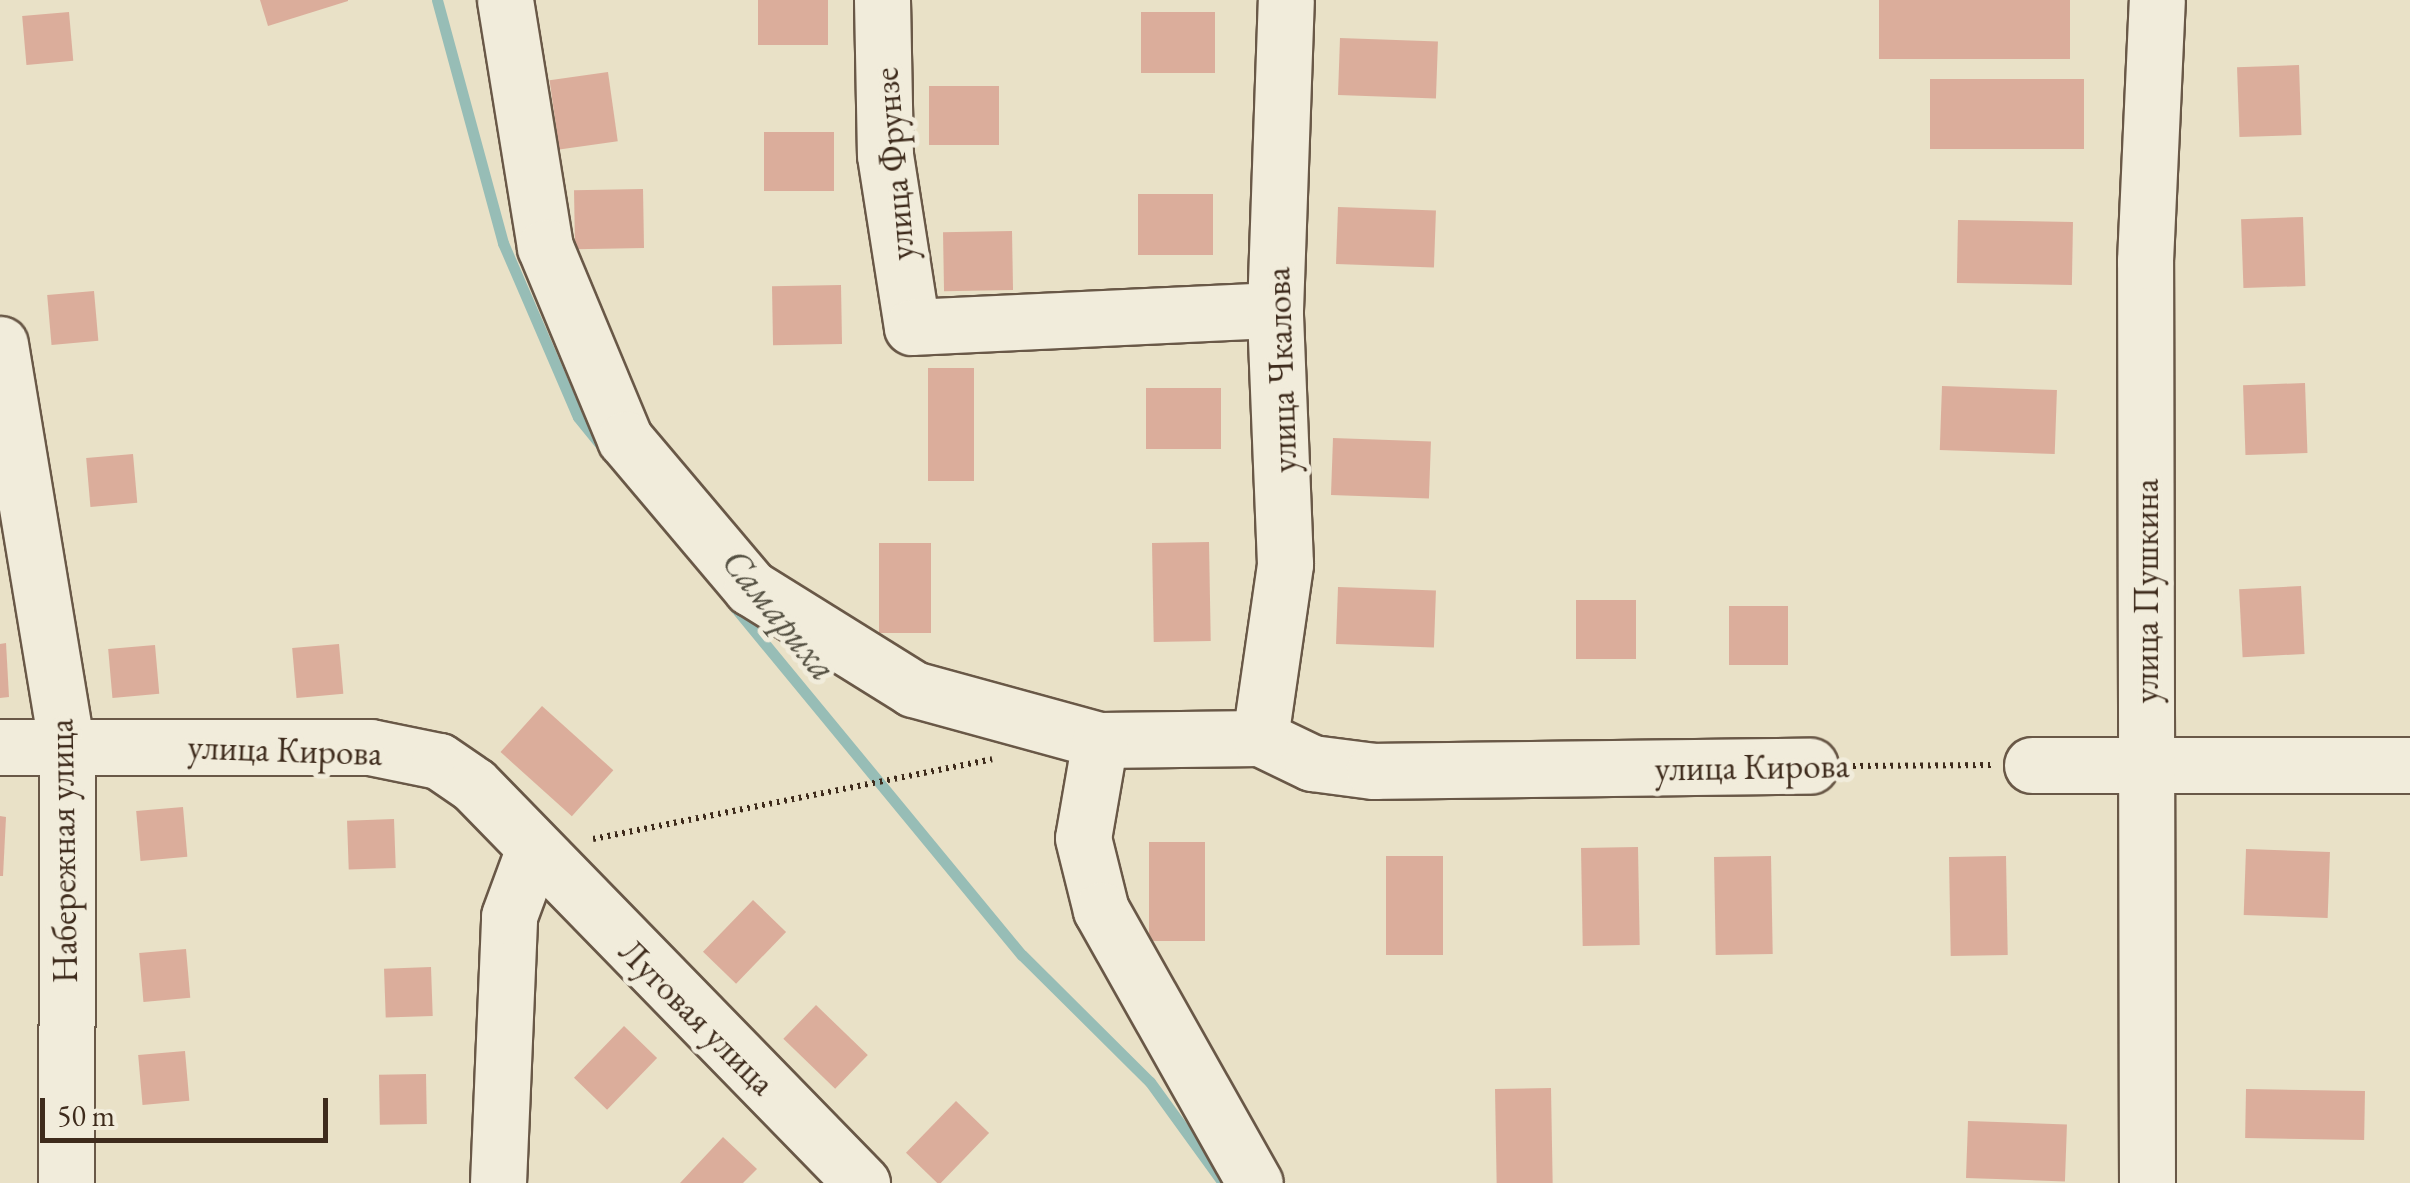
<!DOCTYPE html>
<html>
<head>
<meta charset="utf-8">
<style>
  body { margin:0 }
  #map { position:relative; width:2410px; height:1183px; overflow:hidden; background:#e9e1c7; font-family:"EB Garamond",serif }
  div>[style] { position:absolute }
  .stream>* { height:11px; margin:-5.5px; padding:0 5.5px; transform-origin:5.5px; border-radius:5.5px; background:#97bdb6 }
  .building>* { inset:0; background:#dbad9b; transform-origin:0 0 }
  .path>* { height:6px; margin-top:-3px; transform-origin:0; background:repeating-linear-gradient(90deg,#3e2b1c 0 2.5px,transparent 0 7.5px) }
  .roads { filter:drop-shadow(2px 0 #695847) drop-shadow(-2px 0 #695847) drop-shadow(0 2px #695847) drop-shadow(0 -2px #695847) }
  .minor>* { height:55px; margin:-27.5px; padding:0 27.5px; transform-origin:27.5px; border-radius:27.5px; background:#f1ecdb }
  span { translate:-50% -50%; white-space:nowrap; text-align:center; line-height:1.15; -webkit-text-stroke:10px #f1ecdb; paint-order:stroke }
  .street-label { font-size:35px; color:#3e2b1c }
  .water-label { font-size:38px; color:#545042; font-style:italic }
  .scale { position:absolute; left:40px; top:1098px; width:288px; height:45px; box-sizing:border-box; border:5px solid #3e2b1c; border-top:0; padding-left:12px; font-size:30px; line-height:35px; white-space:nowrap; color:#3e2b1c; -webkit-text-stroke:8px #f1ecdb; paint-order:stroke }
</style>
</head>
<body>
<div id="map">
  <div class="stream">
    <i style="left:437px;top:0;width:252px;rotate:74.8deg"></i>
    <i style="left:503px;top:243px;width:189px;rotate:66.7deg"></i>
    <i style="left:578px;top:417px;width:40px;rotate:51deg"></i>
    <i style="left:733px;top:605px;width:454px;rotate:50.5deg"></i>
    <i style="left:1022px;top:955px;width:180px;rotate:44.8deg"></i>
    <i style="left:1150px;top:1082px;width:125px;rotate:54.1deg"></i>
  </div>
  <div class="building">
    <i style="clip-path:polygon(260px 0,348px 0,348px 1px,268px 26px)"></i>
    <i style="left:758px;top:0;width:70px;height:45px"></i>
    <i style="left:1879px;top:0;width:191px;height:59px"></i>
    <i style="left:69px;top:12px;width:49px;height:47px;rotate:85deg"></i>
    <i style="left:1141px;top:12px;width:74px;height:61px"></i>
    <i style="left:1340px;top:38px;width:98px;height:57px;rotate:2deg"></i>
    <i style="left:2299px;top:65px;width:70px;height:62px;rotate:88deg"></i>
    <i style="left:608px;top:72px;width:70px;height:59px;rotate:82deg"></i>
    <i style="left:1930px;top:79px;width:154px;height:70px"></i>
    <i style="left:999px;top:86px;width:59px;height:70px;rotate:90deg"></i>
    <i style="left:834px;top:132px;width:59px;height:70px;rotate:90deg"></i>
    <i style="left:643px;top:189px;width:59px;height:69px;rotate:89deg"></i>
    <i style="left:1138px;top:194px;width:75px;height:61px"></i>
    <i style="left:1338px;top:207px;width:98px;height:57px;rotate:2deg"></i>
    <i style="left:2303px;top:217px;width:69px;height:62px;rotate:88deg"></i>
    <i style="left:1958px;top:220px;width:115px;height:63px;rotate:1deg"></i>
    <i style="left:1012px;top:231px;width:59px;height:69px;rotate:89deg"></i>
    <i style="left:841px;top:285px;width:59px;height:69px;rotate:89deg"></i>
    <i style="left:94px;top:291px;width:50px;height:47px;rotate:85deg"></i>
    <i style="left:928px;top:368px;width:46px;height:113px"></i>
    <i style="left:2305px;top:383px;width:70px;height:62px;rotate:88deg"></i>
    <i style="left:1942px;top:386px;width:115px;height:64px;rotate:2deg"></i>
    <i style="left:1146px;top:388px;width:75px;height:61px"></i>
    <i style="left:1333px;top:438px;width:98px;height:57px;rotate:2deg"></i>
    <i style="left:133px;top:454px;width:49px;height:47px;rotate:85deg"></i>
    <i style="left:1209px;top:542px;width:99px;height:57px;rotate:89deg"></i>
    <i style="left:879px;top:543px;width:52px;height:90px"></i>
    <i style="left:2301px;top:586px;width:68px;height:62px;rotate:87deg"></i>
    <i style="left:1338px;top:587px;width:98px;height:57px;rotate:2deg"></i>
    <i style="left:1576px;top:600px;width:60px;height:59px"></i>
    <i style="left:1729px;top:606px;width:59px;height:59px"></i>
    <i style="clip-path:polygon(6px 643px,9px 697px,0 698px,0 644px)"></i>
    <i style="left:339px;top:644px;width:50px;height:47px;rotate:85deg"></i>
    <i style="left:155px;top:645px;width:49px;height:47px;rotate:85deg"></i>
    <i style="left:542px;top:706px;width:96px;height:62px;rotate:42deg"></i>
    <i style="left:183px;top:807px;width:50px;height:47px;rotate:85deg"></i>
    <i style="clip-path:polygon(0 816px,6px 817px,3px 876px,0 876px)"></i>
    <i style="left:394px;top:819px;width:49px;height:47px;rotate:88deg"></i>
    <i style="left:1149px;top:842px;width:56px;height:99px"></i>
    <i style="left:1638px;top:847px;width:98px;height:57px;rotate:89deg"></i>
    <i style="left:2246px;top:849px;width:84px;height:66px;rotate:2deg"></i>
    <i style="left:1386px;top:856px;width:57px;height:99px"></i>
    <i style="left:1771px;top:856px;width:98px;height:57px;rotate:89deg"></i>
    <i style="left:2006px;top:856px;width:99px;height:57px;rotate:89deg"></i>
    <i style="left:753px;top:900px;width:46px;height:72px;rotate:44deg"></i>
    <i style="left:186px;top:949px;width:49px;height:47px;rotate:85deg"></i>
    <i style="left:431px;top:967px;width:49px;height:47px;rotate:88deg"></i>
    <i style="left:816px;top:1005px;width:72px;height:47px;rotate:44deg"></i>
    <i style="left:624px;top:1026px;width:46px;height:72px;rotate:44deg"></i>
    <i style="left:185px;top:1051px;width:50px;height:47px;rotate:85deg"></i>
    <i style="left:426px;top:1074px;width:50px;height:47px;rotate:89deg"></i>
    <i style="left:1551px;top:1088px;width:95px;height:56px;rotate:89deg"></i>
    <i style="left:2246px;top:1089px;width:119px;height:49px;rotate:1deg"></i>
    <i style="left:956px;top:1101px;width:46px;height:72px;rotate:44deg"></i>
    <i style="left:1968px;top:1121px;width:99px;height:57px;rotate:2deg"></i>
    <i style="clip-path:polygon(723px 1137px,757px 1169px,743px 1183px,680px 1183px)"></i>
  </div>
  <div class="path">
    <i style="left:1853px;top:766px;width:138px;rotate:-0.4deg"></i>
    <i style="left:593px;top:839px;width:407px;rotate:-11.3deg"></i>
  </div>
  <div class="roads">
    <div class="minor">
      <i style="left:505px;top:0;width:250px;rotate:80.8deg"></i>
      <i style="left:545px;top:247px;width:208px;rotate:67.4deg"></i>
      <i style="left:625px;top:439px;width:195px;rotate:49.8deg"></i>
      <i style="left:751px;top:588px;width:191px;rotate:31.9deg"></i>
      <i style="left:913px;top:689px;width:194px;rotate:15.3deg"></i>
      <i style="left:1100px;top:740px;width:160px;rotate:-0.7deg"></i>
      <i style="left:1260px;top:738px;width:58px;rotate:25.7deg"></i>
      <i style="left:1312px;top:763px;width:63px;rotate:7.4deg"></i>
      <i style="left:1374px;top:771px;width:436px;rotate:-0.7deg"></i>
      <i style="left:882px;top:0;width:155px;rotate:88.9deg"></i>
      <i style="left:885px;top:155px;width:174px;rotate:81.1deg"></i>
      <i style="left:912px;top:327px;width:363px;rotate:-2.7deg"></i>
      <i style="left:0;top:344px;width:409px;rotate:80.6deg"></i>
      <i style="left:67px;top:747px;width:436px;rotate:90.1deg"></i>
      <i style="left:1260px;top:738px;width:176px;rotate:-81.8deg"></i>
      <i style="left:1285px;top:564px;width:254px;rotate:-92.3deg"></i>
      <i style="left:1275px;top:310px;width:310px;rotate:-88deg"></i>
      <i style="left:1100px;top:740px;width:99px;rotate:99.8deg"></i>
      <i style="left:1083px;top:838px;width:74px;rotate:76deg"></i>
      <i style="left:1101px;top:910px;width:313px;rotate:60.6deg"></i>
      <i style="left:0;top:747px;width:370px"></i>
      <i style="left:370px;top:747px;width:70px;rotate:11.5deg"></i>
      <i style="left:439px;top:761px;width:42px;rotate:34.4deg"></i>
      <i style="left:474px;top:785px;width:556px;rotate:45.73deg"></i>
      <i style="left:2032px;top:765px;width:378px"></i>
      <i style="left:498px;top:1183px;width:267px;rotate:-87.6deg"></i>
      <i style="left:509px;top:916px;width:69px;rotate:-69.7deg"></i>
      <i style="left:2147px;top:1183px;width:922px;rotate:-90.12deg"></i>
      <i style="left:2145px;top:261px;width:261px;rotate:-87.4deg"></i>
    </div>
  </div>
  <div class="street-label">
    <span style="left:894px;top:164px;rotate:-95deg">улица Фрунзе</span>
    <span style="left:1281px;top:370px;rotate:-92deg">улица Чкалова</span>
    <span style="left:2146px;top:591px;rotate:-90deg">улица Пушкина</span>
    <span style="left:285px;top:750px;rotate:2deg">улица Кирова</span>
    <span style="left:1752px;top:767px;rotate:-1deg">улица Кирова</span>
    <span style="left:63px;top:851px;rotate:-91deg">Набережная улица</span>
    <span style="left:697px;top:1017px;rotate:45deg">Луговая улица</span>
  </div>
  <div class="water-label">
    <span style="left:780px;top:614px;rotate:51deg">Самариха</span>
  </div>
  <div class="scale">50 m</div>
</div>
</body>
</html>
